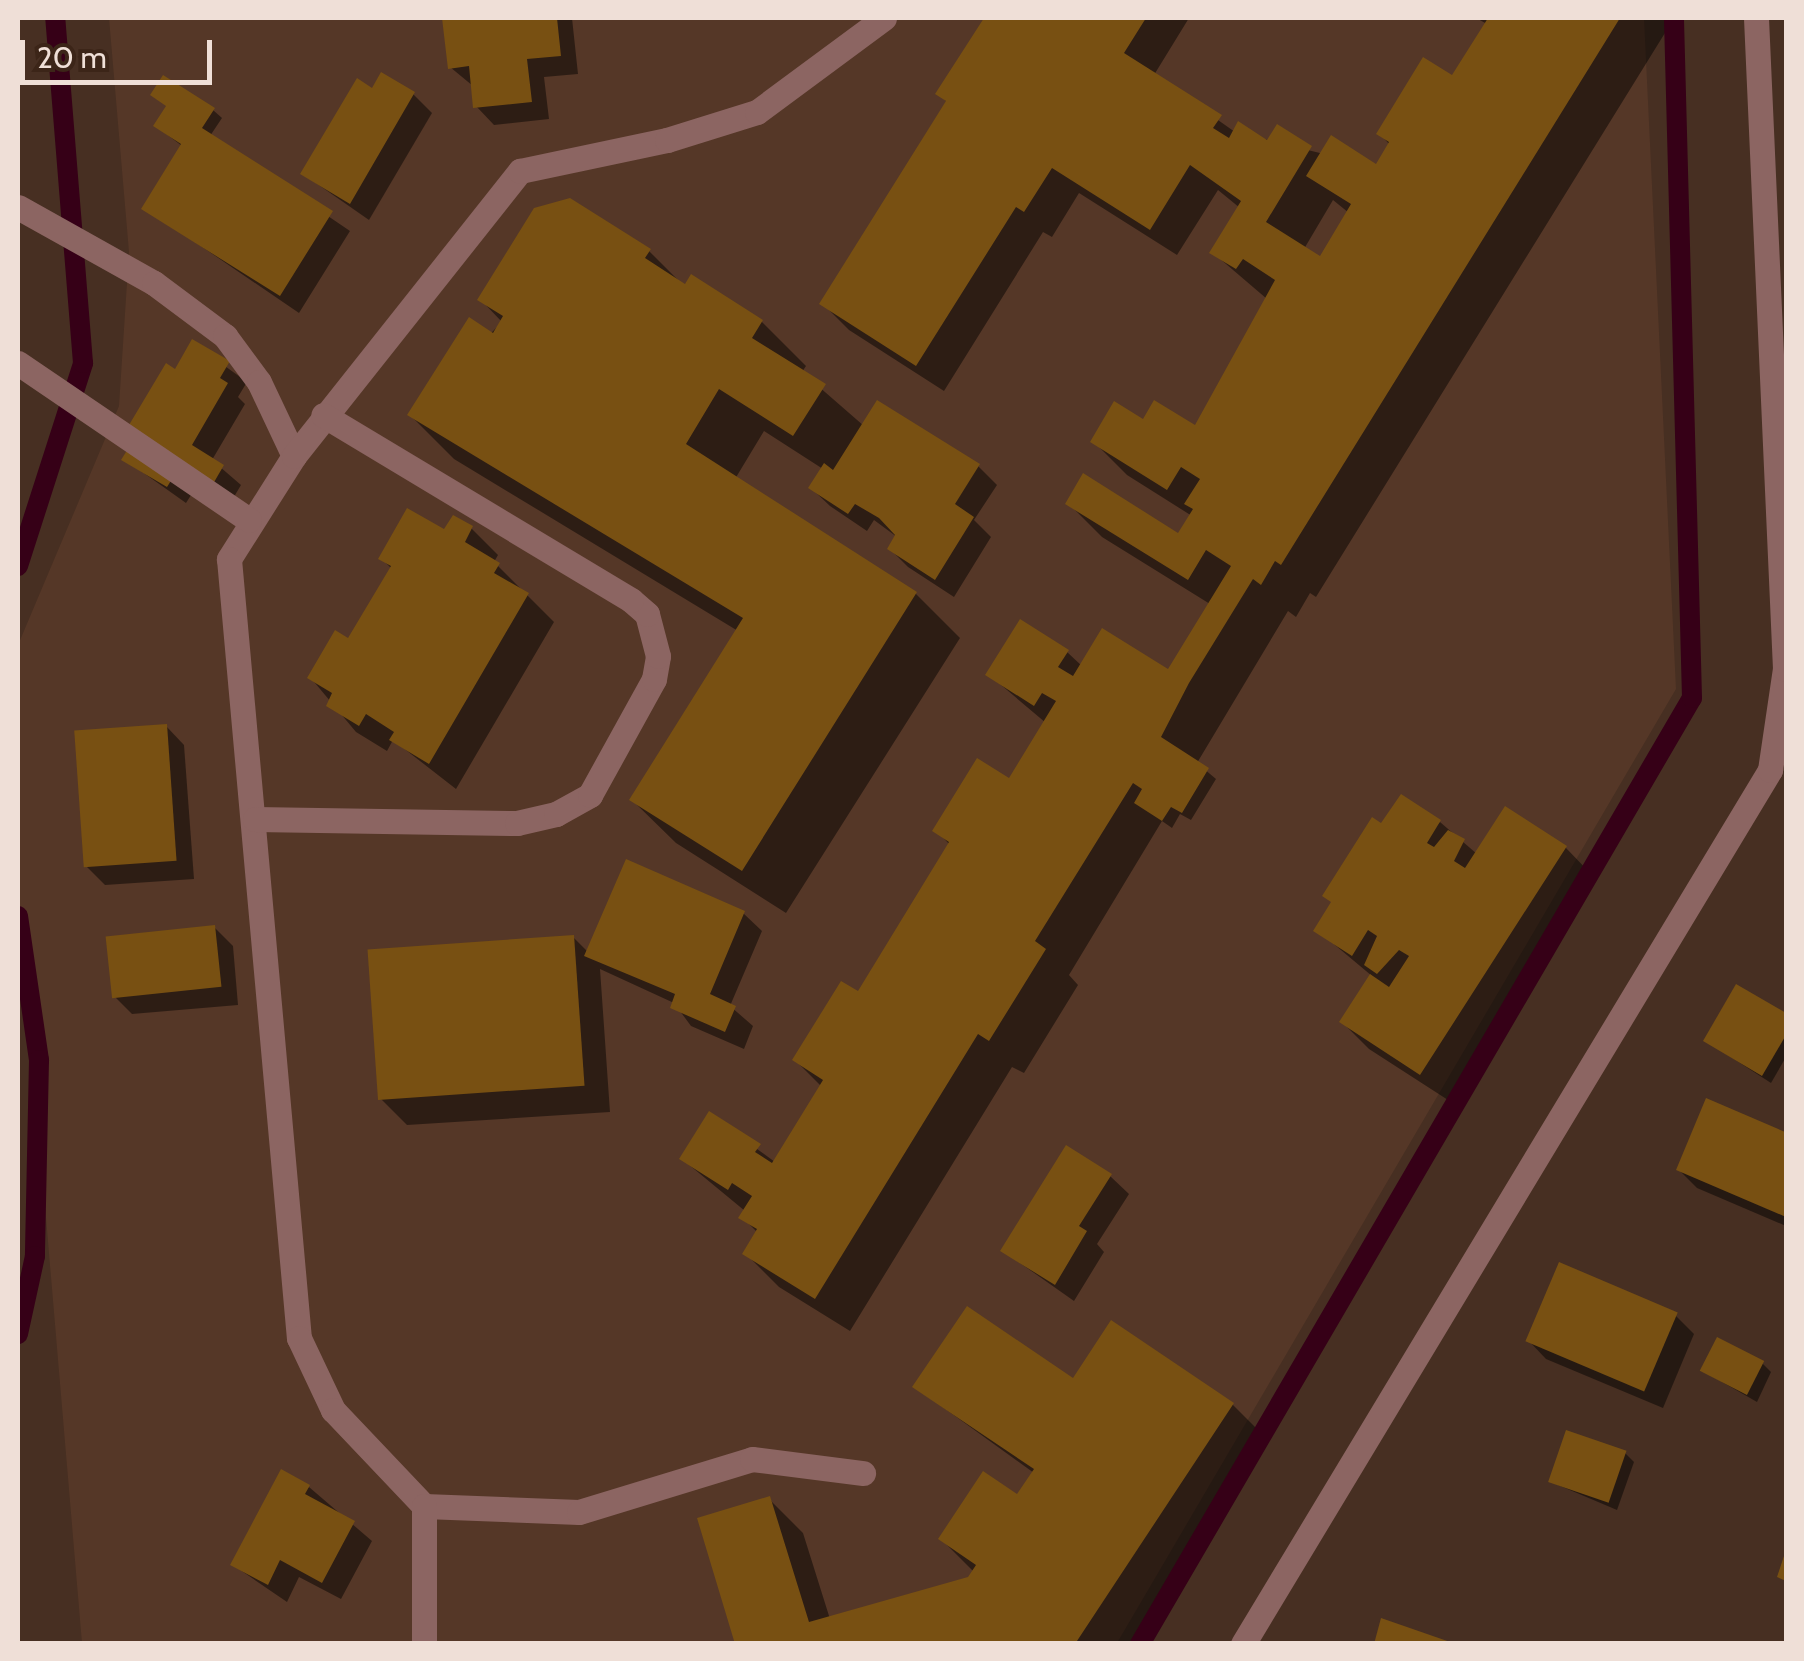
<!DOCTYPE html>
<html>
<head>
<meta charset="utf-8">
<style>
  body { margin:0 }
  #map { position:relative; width:1804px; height:1661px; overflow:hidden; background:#472f22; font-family:Cabin,sans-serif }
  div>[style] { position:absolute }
  .built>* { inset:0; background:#553727 }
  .shadow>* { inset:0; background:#0007 }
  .stream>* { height:20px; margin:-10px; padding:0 10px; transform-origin:10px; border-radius:10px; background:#360017 }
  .building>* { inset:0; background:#785012; transform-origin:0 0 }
  .minor>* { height:25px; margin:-12.5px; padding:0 12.5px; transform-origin:12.5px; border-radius:12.5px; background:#8c6562 }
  span { translate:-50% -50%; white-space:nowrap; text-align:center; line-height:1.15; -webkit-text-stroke:9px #3c2518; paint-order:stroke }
  .frame { position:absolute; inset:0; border:20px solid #efdfd7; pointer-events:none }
  .scale { position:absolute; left:20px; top:40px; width:192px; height:45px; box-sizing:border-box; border:5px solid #efdfd7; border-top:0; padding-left:12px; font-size:30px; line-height:35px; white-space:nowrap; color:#efdfd7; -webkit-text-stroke:8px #3c2518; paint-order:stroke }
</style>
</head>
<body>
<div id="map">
  <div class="built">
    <i style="clip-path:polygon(109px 18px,1644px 18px,1676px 689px,1117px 1643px,82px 1643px,18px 887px,18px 645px,119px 406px,129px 252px)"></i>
  </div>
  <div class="shadow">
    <i style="clip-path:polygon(445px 18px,572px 18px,578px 74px,544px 77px,549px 119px,494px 125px,476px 106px,473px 86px,450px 67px)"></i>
    <i style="clip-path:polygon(evenodd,987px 18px,1189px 18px,1154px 75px,1235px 132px,1377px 167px,1390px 145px,1379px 133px,1452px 79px,1487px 24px,1476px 18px,1673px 20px,1316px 597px,1310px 593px,1296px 617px,1288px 611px,1197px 763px,1216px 779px,1191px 820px,1180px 814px,1172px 828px,1162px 821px,1069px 975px,1078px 985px,1024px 1073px,1012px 1067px,850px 1331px,779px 1287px,745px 1253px,758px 1233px,742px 1217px,745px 1211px,682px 1159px,710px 1115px,775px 1162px,822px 1087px,795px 1060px,858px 994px,950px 845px,936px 830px,1010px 782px,1046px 723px,988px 674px,1067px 652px,1082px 666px,1168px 673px,1210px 604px,1102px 537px,1068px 503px,1179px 537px,1192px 516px,1127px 475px,1093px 441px,1144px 423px,1196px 429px,1267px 299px,1212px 252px,1240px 208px,1218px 190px,1177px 255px,1079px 193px,1052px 237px,1043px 232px,944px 391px,849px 330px,822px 303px,948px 103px,938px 93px,987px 18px,1333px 200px,1349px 213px,1320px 259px,1304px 249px,1333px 200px)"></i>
    <i style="clip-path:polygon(413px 94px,432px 113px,369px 220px,303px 174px)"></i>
    <i style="clip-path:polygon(154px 95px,213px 110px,222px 118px,210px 136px,350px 231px,299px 313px,145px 208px,182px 146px,156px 126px,168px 107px)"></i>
    <i style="clip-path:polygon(649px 251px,686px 288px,762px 322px,806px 366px,802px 372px,864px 426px,978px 466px,997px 485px,974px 520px,991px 537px,954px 597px,908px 567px,890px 549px,897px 537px,874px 520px,867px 531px,830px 506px,811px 488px,823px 469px,764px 431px,735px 479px,916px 594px,960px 638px,786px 913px,676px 843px,632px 800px,738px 631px,454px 459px,410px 415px,502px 322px,480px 299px)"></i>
    <i style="clip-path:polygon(193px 343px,247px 382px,238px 397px,245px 404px,212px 460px,241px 485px,225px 512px,193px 492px,186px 503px,124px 459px)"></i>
    <i style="clip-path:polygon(471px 528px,498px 555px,494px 562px,554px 622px,456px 789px,393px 740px,387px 751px,356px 732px,310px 677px,349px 641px,392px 569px,381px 558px)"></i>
    <i style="clip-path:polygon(166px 726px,184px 745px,194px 879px,105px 885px,87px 867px)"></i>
    <i style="clip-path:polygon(1505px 809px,1566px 848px,1592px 875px,1448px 1100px,1369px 1049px,1342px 1022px,1372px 976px,1317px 930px,1440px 822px,1477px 854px)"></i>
    <i style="clip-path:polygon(743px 913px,762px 931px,730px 1006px,753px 1026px,744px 1049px,691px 1026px,674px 1003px,600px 969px,610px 1112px,407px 1125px,380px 1098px,573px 937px,588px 952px)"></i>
    <i style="clip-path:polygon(214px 927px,233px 946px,238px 1005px,132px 1014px,113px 995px)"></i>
    <i style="clip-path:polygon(1736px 988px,1786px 1016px,1786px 1057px,1771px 1083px,1706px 1041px)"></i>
    <i style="clip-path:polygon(1783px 1134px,1786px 1226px,1697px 1188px,1679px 1170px)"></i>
    <i style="clip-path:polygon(1110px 1176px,1129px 1194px,1097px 1244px,1104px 1252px,1074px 1301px,1003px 1251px)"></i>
    <i style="clip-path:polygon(1675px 1315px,1694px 1334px,1663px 1408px,1546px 1359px,1528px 1340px)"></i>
    <i style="clip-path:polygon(1762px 1363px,1771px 1372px,1757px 1402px,1703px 1371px)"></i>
    <i style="clip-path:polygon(1074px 1381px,1233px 1405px,1267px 1439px,1131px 1644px,738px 1644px,769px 1499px,803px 1533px,830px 1619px,969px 1580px,974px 1572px,941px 1539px,1018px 1498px,1034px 1473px,915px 1387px)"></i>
    <i style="clip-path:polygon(1625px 1453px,1634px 1462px,1617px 1510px,1551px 1482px)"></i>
    <i style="clip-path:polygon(309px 1487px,372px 1541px,341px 1599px,299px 1577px,287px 1602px,233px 1565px)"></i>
  </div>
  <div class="stream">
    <i style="left:18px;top:566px;width:213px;rotate:-72.2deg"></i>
    <i style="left:83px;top:363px;width:346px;rotate:-94.6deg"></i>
    <i style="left:18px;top:916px;width:146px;rotate:81.7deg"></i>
    <i style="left:39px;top:1060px;width:196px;rotate:91.2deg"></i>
    <i style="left:35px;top:1256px;width:80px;rotate:102.3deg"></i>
    <i style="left:1140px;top:1644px;width:1095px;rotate:-59.74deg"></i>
    <i style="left:1692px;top:698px;width:680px;rotate:-91.52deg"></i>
  </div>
  <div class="building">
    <i style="clip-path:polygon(442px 18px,557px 18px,561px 56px,527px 59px,532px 102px,473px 108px,469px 66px,448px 69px)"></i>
    <i style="clip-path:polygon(984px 18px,1146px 18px,1124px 53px,1222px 115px,1213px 128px,1229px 138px,1238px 121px,1267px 140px,1277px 124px,1312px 146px,1266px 222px,1320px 256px,1351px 204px,1306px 176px,1331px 135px,1376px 164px,1389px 142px,1376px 134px,1423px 57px,1452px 75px,1488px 18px,1620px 18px,1281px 565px,1275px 561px,1261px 585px,1253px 579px,1189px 683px,1161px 737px,1209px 768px,1182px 813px,1171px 807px,1162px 821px,1134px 803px,1142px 789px,1133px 783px,1035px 941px,1046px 949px,989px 1041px,978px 1034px,815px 1299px,742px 1254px,757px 1229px,738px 1218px,752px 1196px,732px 1183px,728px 1190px,679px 1159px,709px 1111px,761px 1144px,755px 1152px,772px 1163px,823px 1080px,792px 1060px,841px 981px,858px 991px,949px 842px,932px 831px,977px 758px,1009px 778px,1056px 701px,1042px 693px,1034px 706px,985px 675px,1020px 619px,1069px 650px,1058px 667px,1073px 676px,1102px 628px,1168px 669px,1231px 566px,1206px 550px,1188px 580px,1065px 504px,1083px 473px,1178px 533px,1193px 509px,1184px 504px,1200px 479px,1181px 467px,1167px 490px,1090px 442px,1114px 401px,1143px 419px,1154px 400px,1195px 425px,1275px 280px,1243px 259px,1236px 269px,1209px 253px,1241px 201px,1190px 165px,1150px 230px,1052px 168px,1024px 212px,1016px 207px,916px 366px,819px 304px,946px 101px,935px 94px)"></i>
    <i style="clip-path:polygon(381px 72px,415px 92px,350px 204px,300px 174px,357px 78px,372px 88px)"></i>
    <i style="clip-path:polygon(163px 75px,215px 108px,202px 128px,333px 211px,280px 296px,141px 209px,181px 144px,153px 126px,166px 106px,150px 95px)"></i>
    <i style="clip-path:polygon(570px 198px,651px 249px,645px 258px,685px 284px,691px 274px,763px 320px,752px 338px,826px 384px,793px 436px,719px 389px,686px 444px,917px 592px,742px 871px,629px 800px,743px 618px,407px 415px,469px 317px,493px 333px,503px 316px,477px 300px,534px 208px)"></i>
    <i style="clip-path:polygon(192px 339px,230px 361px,220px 378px,228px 383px,192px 445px,224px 465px,206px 496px,174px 476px,167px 487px,121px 460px,139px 431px,129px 425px,166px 363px,175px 369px)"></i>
    <i style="clip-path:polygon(877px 400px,980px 464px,955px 504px,974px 517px,935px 580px,887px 549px,895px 535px,879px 518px,855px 504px,848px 514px,808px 488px,824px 463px,833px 470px)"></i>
    <i style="clip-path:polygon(407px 508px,444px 529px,453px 515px,473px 526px,465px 542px,500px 563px,494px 573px,529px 593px,429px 764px,389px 740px,394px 732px,366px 714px,359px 726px,326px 706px,332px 693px,307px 678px,335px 630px,348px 638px,391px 566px,378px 559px)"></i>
    <i style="left:167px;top:724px;width:137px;height:93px;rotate:86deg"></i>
    <i style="clip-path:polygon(1401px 794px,1441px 820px,1427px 843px,1434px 847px,1448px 830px,1465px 839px,1454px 861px,1465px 868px,1505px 806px,1567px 846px,1420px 1075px,1339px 1022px,1370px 974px,1389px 987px,1409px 956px,1399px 950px,1377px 974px,1364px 965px,1377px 936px,1368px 930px,1352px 956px,1313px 931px,1331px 902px,1322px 896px,1372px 817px,1381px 823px)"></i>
    <i style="clip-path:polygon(626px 859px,745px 911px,710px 994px,736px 1006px,725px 1032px,670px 1008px,675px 994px,584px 956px)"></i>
    <i style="left:215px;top:925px;width:62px;height:110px;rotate:84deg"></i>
    <i style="left:574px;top:935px;width:151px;height:207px;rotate:86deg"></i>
    <i style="clip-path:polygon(1736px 984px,1786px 1013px,1786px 1035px,1762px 1076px,1703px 1041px)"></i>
    <i style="clip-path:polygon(1706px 1098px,1785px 1132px,1786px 1217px,1676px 1170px)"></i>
    <i style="clip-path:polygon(1066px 1145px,1112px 1174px,1079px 1226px,1087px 1231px,1055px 1285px,1000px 1251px)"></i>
    <i style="left:1559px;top:1262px;width:129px;height:86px;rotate:23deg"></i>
    <i style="clip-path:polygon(967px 1306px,1073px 1378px,1111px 1320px,1234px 1403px,1075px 1644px,735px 1644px,697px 1518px,770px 1496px,809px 1622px,968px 1577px,976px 1565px,938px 1539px,983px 1471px,1017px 1494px,1034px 1469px,912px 1387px)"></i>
    <i style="left:1717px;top:1337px;width:53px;height:38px;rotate:27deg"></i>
    <i style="left:1566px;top:1430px;width:64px;height:55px;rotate:19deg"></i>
    <i style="clip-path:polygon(281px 1469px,310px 1485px,305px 1494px,355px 1521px,322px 1583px,280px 1560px,268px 1585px,230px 1565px)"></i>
    <i style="clip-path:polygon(1786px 1550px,1786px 1581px,1777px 1577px)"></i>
    <i style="clip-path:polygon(1381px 1618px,1453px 1643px,1453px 1644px,1374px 1644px)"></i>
  </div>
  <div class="minor">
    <i style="left:18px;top:207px;width:156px;rotate:29.2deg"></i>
    <i style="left:154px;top:283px;width:89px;rotate:36.7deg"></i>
    <i style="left:225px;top:336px;width:57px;rotate:53.5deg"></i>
    <i style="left:259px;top:382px;width:82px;rotate:64.7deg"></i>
    <i style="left:294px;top:456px;width:122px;rotate:122.3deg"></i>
    <i style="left:229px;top:559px;width:782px;rotate:84.87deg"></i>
    <i style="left:299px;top:1338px;width:80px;rotate:64.7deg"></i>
    <i style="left:333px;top:1410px;width:132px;rotate:46.5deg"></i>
    <i style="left:424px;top:1506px;width:155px;rotate:2.2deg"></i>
    <i style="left:579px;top:1512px;width:181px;rotate:-17deg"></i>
    <i style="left:752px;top:1459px;width:112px;rotate:7.2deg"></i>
    <i style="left:18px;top:363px;width:279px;rotate:34.2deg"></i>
    <i style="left:294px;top:456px;width:364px;rotate:-51.6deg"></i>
    <i style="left:520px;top:171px;width:150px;rotate:-11.9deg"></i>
    <i style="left:667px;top:140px;width:94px;rotate:-17.3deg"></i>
    <i style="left:757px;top:112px;width:158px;rotate:-36.5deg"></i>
    <i style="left:255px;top:819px;width:262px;rotate:0.9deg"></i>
    <i style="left:517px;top:823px;width:40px;rotate:-13deg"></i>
    <i style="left:556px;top:814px;width:39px;rotate:-29deg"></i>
    <i style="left:590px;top:795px;width:132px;rotate:-61.1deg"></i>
    <i style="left:654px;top:679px;width:23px;rotate:-80deg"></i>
    <i style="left:658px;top:656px;width:43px;rotate:-104.7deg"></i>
    <i style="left:647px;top:614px;width:21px;rotate:-139deg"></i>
    <i style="left:631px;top:600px;width:359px;rotate:-149deg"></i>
    <i style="left:424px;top:1644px;width:138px;rotate:-90deg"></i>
    <i style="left:1243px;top:1644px;width:1021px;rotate:-58.91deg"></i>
    <i style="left:1770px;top:770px;width:102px;rotate:-81.6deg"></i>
    <i style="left:1785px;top:669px;width:652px;rotate:-92.55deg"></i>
  </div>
  <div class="frame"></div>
  <div class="scale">20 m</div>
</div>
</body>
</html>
